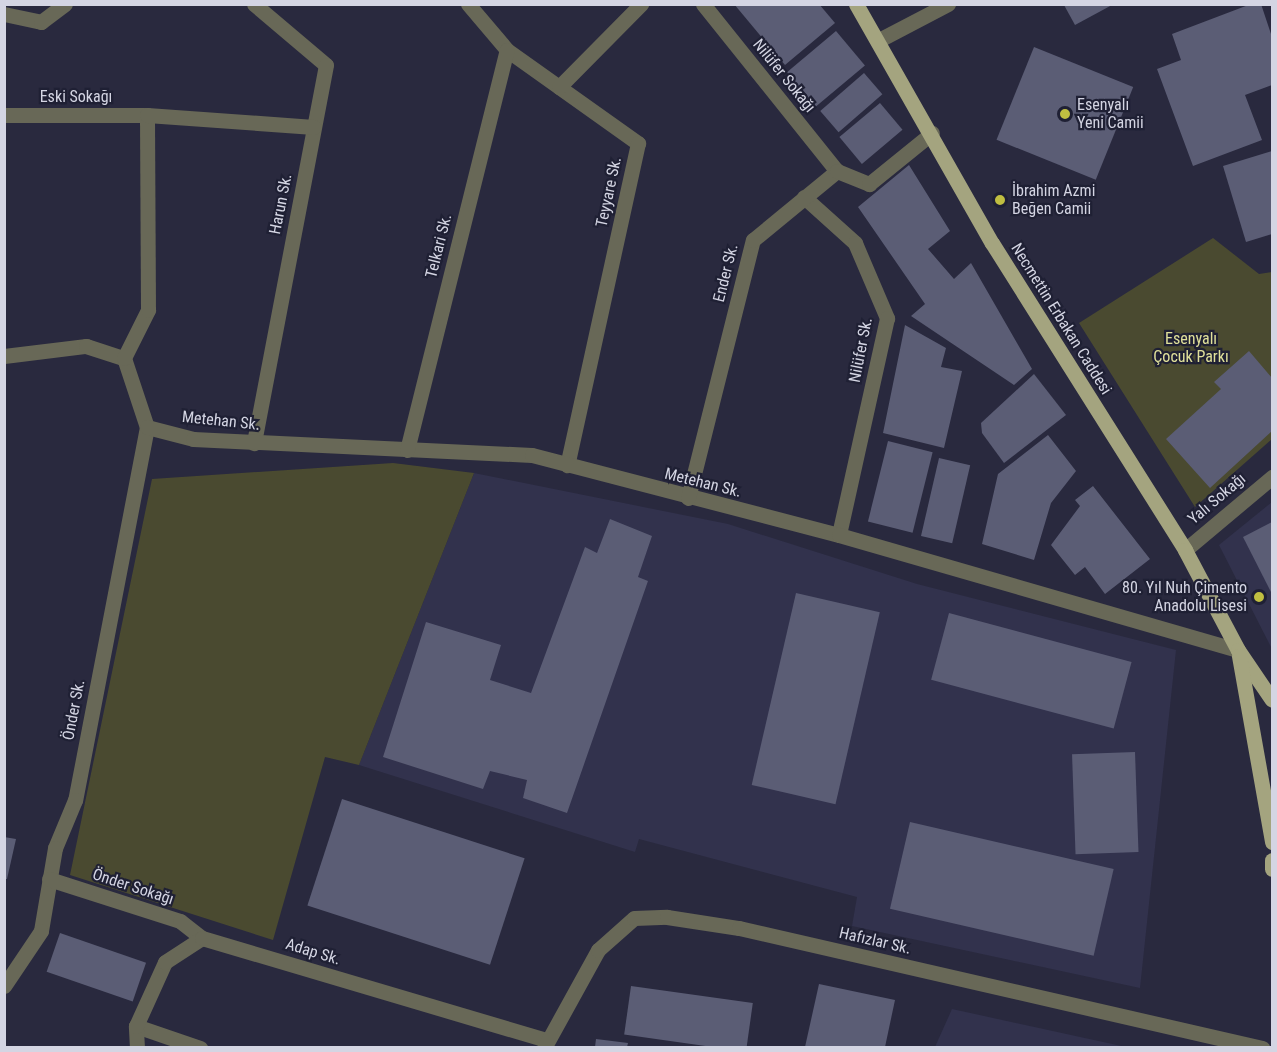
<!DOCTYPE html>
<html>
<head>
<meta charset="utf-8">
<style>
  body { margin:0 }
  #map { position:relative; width:1277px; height:1052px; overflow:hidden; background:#29293e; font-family:"Roboto Condensed",sans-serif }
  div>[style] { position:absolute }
  .built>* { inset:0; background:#32324d }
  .green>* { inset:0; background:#4a4a30 }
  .building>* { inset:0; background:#5b5d75; transform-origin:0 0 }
  .minor>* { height:15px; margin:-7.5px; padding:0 7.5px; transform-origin:7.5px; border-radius:7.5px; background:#686857 }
  .major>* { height:15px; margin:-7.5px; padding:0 7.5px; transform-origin:7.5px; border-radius:7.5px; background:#a4a47f }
  .dots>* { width:16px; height:16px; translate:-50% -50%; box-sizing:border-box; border:3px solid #1f2034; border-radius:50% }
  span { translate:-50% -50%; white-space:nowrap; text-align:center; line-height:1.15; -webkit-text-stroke:4.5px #1f2034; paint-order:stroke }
  .street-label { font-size:16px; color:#d4d5e3 }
  .poi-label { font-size:16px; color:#d4d5e3 }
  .left { translate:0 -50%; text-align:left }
  .right { translate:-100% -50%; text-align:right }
  .park-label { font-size:16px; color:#e0e09a }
  .frame { position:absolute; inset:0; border:6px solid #d4d5e3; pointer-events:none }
</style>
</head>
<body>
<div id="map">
  <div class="built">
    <i style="clip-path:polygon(474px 473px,728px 524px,917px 584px,1176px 650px,1140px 988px,852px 926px,857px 897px,639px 839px,635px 852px,359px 765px)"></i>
    <i style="clip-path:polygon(1272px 502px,1272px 649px,1219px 545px)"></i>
    <i style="clip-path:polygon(952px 1009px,1126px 1047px,935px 1047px)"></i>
  </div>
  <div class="green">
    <i style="clip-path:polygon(1213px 238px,1259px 274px,1272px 272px,1272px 439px,1195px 507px,1079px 323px)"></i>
    <i style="clip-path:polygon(393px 463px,474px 473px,359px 765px,325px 757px,273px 940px,70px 875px,152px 479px)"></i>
  </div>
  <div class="building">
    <i style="clip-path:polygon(734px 4px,819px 4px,835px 23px,785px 65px)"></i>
    <i style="clip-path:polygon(1251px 4px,1261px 4px,1272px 37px,1272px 85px,1245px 95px,1262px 140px,1193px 166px,1157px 69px,1181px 60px,1172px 34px)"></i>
    <i style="clip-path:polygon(1064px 5px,1112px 5px,1075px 25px)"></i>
    <i style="left:836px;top:31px;width:45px;height:64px;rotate:50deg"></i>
    <i style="left:1034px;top:47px;width:107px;height:100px;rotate:22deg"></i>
    <i style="left:864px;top:73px;width:28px;height:58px;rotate:49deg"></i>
    <i style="left:880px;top:103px;width:35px;height:53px;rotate:50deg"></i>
    <i style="clip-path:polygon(1272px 151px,1272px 234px,1246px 242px,1223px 166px)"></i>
    <i style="clip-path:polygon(909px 165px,950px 231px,928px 249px,954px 279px,971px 263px,1032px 369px,1014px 385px,911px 316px,925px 304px,858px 207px)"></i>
    <i style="clip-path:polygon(905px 325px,946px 348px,941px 367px,962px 371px,944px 448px,883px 433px)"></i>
    <i style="clip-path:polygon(1249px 351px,1272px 378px,1272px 431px,1210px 488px,1166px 439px,1221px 389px,1214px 382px)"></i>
    <i style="clip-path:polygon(1034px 374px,1066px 415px,1004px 463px,982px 433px,981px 423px)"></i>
    <i style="clip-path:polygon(1048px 435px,1076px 471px,1051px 503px,1034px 560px,982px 544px,998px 474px)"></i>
    <i style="left:888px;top:441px;width:46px;height:83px;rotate:14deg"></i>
    <i style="left:939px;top:458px;width:32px;height:80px;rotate:13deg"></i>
    <i style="clip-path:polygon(1093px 486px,1150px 559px,1105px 594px,1085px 567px,1075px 575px,1051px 545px,1080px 506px,1075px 500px)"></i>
    <i style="clip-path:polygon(610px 519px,652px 536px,638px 577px,648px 581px,567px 813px,523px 798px,527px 780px,490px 771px,483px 789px,383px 757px,426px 622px,501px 645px,490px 680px,531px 693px,585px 547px,597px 553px)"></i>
    <i style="clip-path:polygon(1272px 522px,1272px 594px,1243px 537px)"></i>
    <i style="left:796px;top:593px;width:86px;height:197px;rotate:13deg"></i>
    <i style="left:949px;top:613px;width:189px;height:69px;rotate:15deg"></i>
    <i style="left:1135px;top:752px;width:100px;height:63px;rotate:88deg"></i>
    <i style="left:342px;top:799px;width:192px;height:112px;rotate:18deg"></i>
    <i style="left:910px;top:822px;width:209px;height:89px;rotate:13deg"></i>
    <i style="clip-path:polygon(4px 837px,16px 839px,7px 879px,4px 879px)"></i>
    <i style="left:60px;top:933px;width:91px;height:41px;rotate:19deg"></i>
    <i style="clip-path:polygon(819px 984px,895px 1000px,885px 1047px,805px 1047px)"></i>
    <i style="left:631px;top:986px;width:123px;height:49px;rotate:8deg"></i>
    <i style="clip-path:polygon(596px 1039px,628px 1043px,627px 1047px,595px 1047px)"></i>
  </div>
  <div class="minor">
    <i style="left:254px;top:4px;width:94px;rotate:40.3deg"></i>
    <i style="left:326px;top:65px;width:385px;rotate:100.8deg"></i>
    <i style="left:468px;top:4px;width:60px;rotate:49.7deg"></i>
    <i style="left:507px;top:50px;width:161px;rotate:35.4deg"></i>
    <i style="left:638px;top:143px;width:330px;rotate:102.4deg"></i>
    <i style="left:703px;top:4px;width:214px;rotate:51.3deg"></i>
    <i style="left:4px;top:14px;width:38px;rotate:12deg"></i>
    <i style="left:41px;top:22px;width:30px;rotate:-37deg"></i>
    <i style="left:879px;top:40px;width:78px;rotate:-27.6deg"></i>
    <i style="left:559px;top:87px;width:117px;rotate:-45.3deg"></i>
    <i style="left:4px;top:115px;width:143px"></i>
    <i style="left:804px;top:197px;width:69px;rotate:42deg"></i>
    <i style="left:855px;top:243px;width:82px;rotate:66.9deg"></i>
    <i style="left:887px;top:318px;width:222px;rotate:102.5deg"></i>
    <i style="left:4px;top:356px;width:83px;rotate:-7deg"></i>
    <i style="left:86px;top:346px;width:40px;rotate:18deg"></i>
    <i style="left:124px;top:358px;width:73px;rotate:71.6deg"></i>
    <i style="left:147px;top:427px;width:380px;rotate:100.9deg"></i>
    <i style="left:75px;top:800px;width:52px;rotate:112.6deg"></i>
    <i style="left:55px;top:848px;width:84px;rotate:99.6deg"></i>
    <i style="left:41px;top:931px;width:66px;rotate:123.9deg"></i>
    <i style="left:124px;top:358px;width:54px;rotate:-63.4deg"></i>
    <i style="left:148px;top:310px;width:195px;rotate:-90.3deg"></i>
    <i style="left:147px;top:115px;width:167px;rotate:4.1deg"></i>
    <i style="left:147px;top:427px;width:48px;rotate:14.6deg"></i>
    <i style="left:193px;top:439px;width:339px;rotate:2.7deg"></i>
    <i style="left:532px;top:455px;width:317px;rotate:14.6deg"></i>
    <i style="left:839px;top:535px;width:415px;rotate:16.1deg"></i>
    <i style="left:407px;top:450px;width:412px;rotate:-76deg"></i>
    <i style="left:688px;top:498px;width:266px;rotate:-75.9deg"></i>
    <i style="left:753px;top:240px;width:109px;rotate:-39.4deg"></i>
    <i style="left:837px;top:171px;width:35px;rotate:22deg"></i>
    <i style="left:869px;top:184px;width:81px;rotate:-39deg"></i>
    <i style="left:1185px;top:550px;width:114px;rotate:-40deg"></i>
    <i style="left:49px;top:879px;width:138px;rotate:17.8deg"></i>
    <i style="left:180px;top:921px;width:28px;rotate:38deg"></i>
    <i style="left:136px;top:1026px;width:68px;rotate:19deg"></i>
    <i style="left:137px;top:1048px;width:22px;rotate:-93deg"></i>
    <i style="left:136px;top:1026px;width:70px;rotate:-65.6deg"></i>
    <i style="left:165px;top:962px;width:44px;rotate:-33deg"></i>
    <i style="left:202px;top:938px;width:357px;rotate:16.5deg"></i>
    <i style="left:544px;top:1048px;width:112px;rotate:-61.1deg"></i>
    <i style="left:598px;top:950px;width:48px;rotate:-41.6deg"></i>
    <i style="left:634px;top:918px;width:33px;rotate:-2deg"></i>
    <i style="left:667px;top:917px;width:73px;rotate:8.7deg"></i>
    <i style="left:739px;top:928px;width:537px;rotate:12.92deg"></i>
  </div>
  <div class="major">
    <i style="left:856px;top:4px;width:275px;rotate:60.4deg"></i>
    <i style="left:992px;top:243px;width:363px;rotate:57.8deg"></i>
    <i style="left:1185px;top:550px;width:113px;rotate:62.1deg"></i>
    <i style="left:1238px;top:650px;width:60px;rotate:55.8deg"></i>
    <i style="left:1239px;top:656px;width:189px;rotate:79.9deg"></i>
    <i style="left:1272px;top:860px;width:9px;rotate:90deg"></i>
  </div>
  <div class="dots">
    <i style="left:1065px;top:114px;background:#c0be41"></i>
    <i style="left:1000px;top:200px;background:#c0be41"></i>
    <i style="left:1259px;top:597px;background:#c0be41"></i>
  </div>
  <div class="street-label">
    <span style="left:784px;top:76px;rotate:51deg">Nilüfer Sokağı</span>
    <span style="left:76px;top:97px">Eski Sokağı</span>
    <span style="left:609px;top:192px;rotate:-78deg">Teyyare Sk.</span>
    <span style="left:281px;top:204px;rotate:-79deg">Harun Sk.</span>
    <span style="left:439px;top:246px;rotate:-76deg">Telkari Sk.</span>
    <span style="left:726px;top:273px;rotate:-76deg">Ender Sk.</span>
    <span style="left:1061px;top:319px;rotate:58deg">Necmettin Erbakan Caddesi</span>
    <span style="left:861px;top:350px;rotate:-79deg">Nilüfer Sk.</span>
    <span style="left:221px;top:421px;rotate:6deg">Metehan Sk.</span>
    <span style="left:703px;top:483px;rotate:14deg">Metehan Sk.</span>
    <span style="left:1217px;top:499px;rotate:-40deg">Yalı Sokağı</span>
    <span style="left:74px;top:710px;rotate:-79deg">Önder Sk.</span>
    <span style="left:133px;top:887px;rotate:18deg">Önder Sokağı</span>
    <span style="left:875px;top:941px;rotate:13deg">Hafızlar Sk.</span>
    <span style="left:313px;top:952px;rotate:17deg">Adap Sk.</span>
  </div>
  <div class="poi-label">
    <span class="left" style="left:1077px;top:114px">Esenyalı<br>Yeni Camii</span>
    <span class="left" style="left:1012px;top:200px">İbrahim Azmi<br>Beğen Camii</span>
    <span class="right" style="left:1247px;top:597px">80. Yıl Nuh Çimento<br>Anadolu Lisesi</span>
  </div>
  <div class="park-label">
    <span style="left:1191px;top:348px">Esenyalı<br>Çocuk Parkı</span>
  </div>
  <div class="frame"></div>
</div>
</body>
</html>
